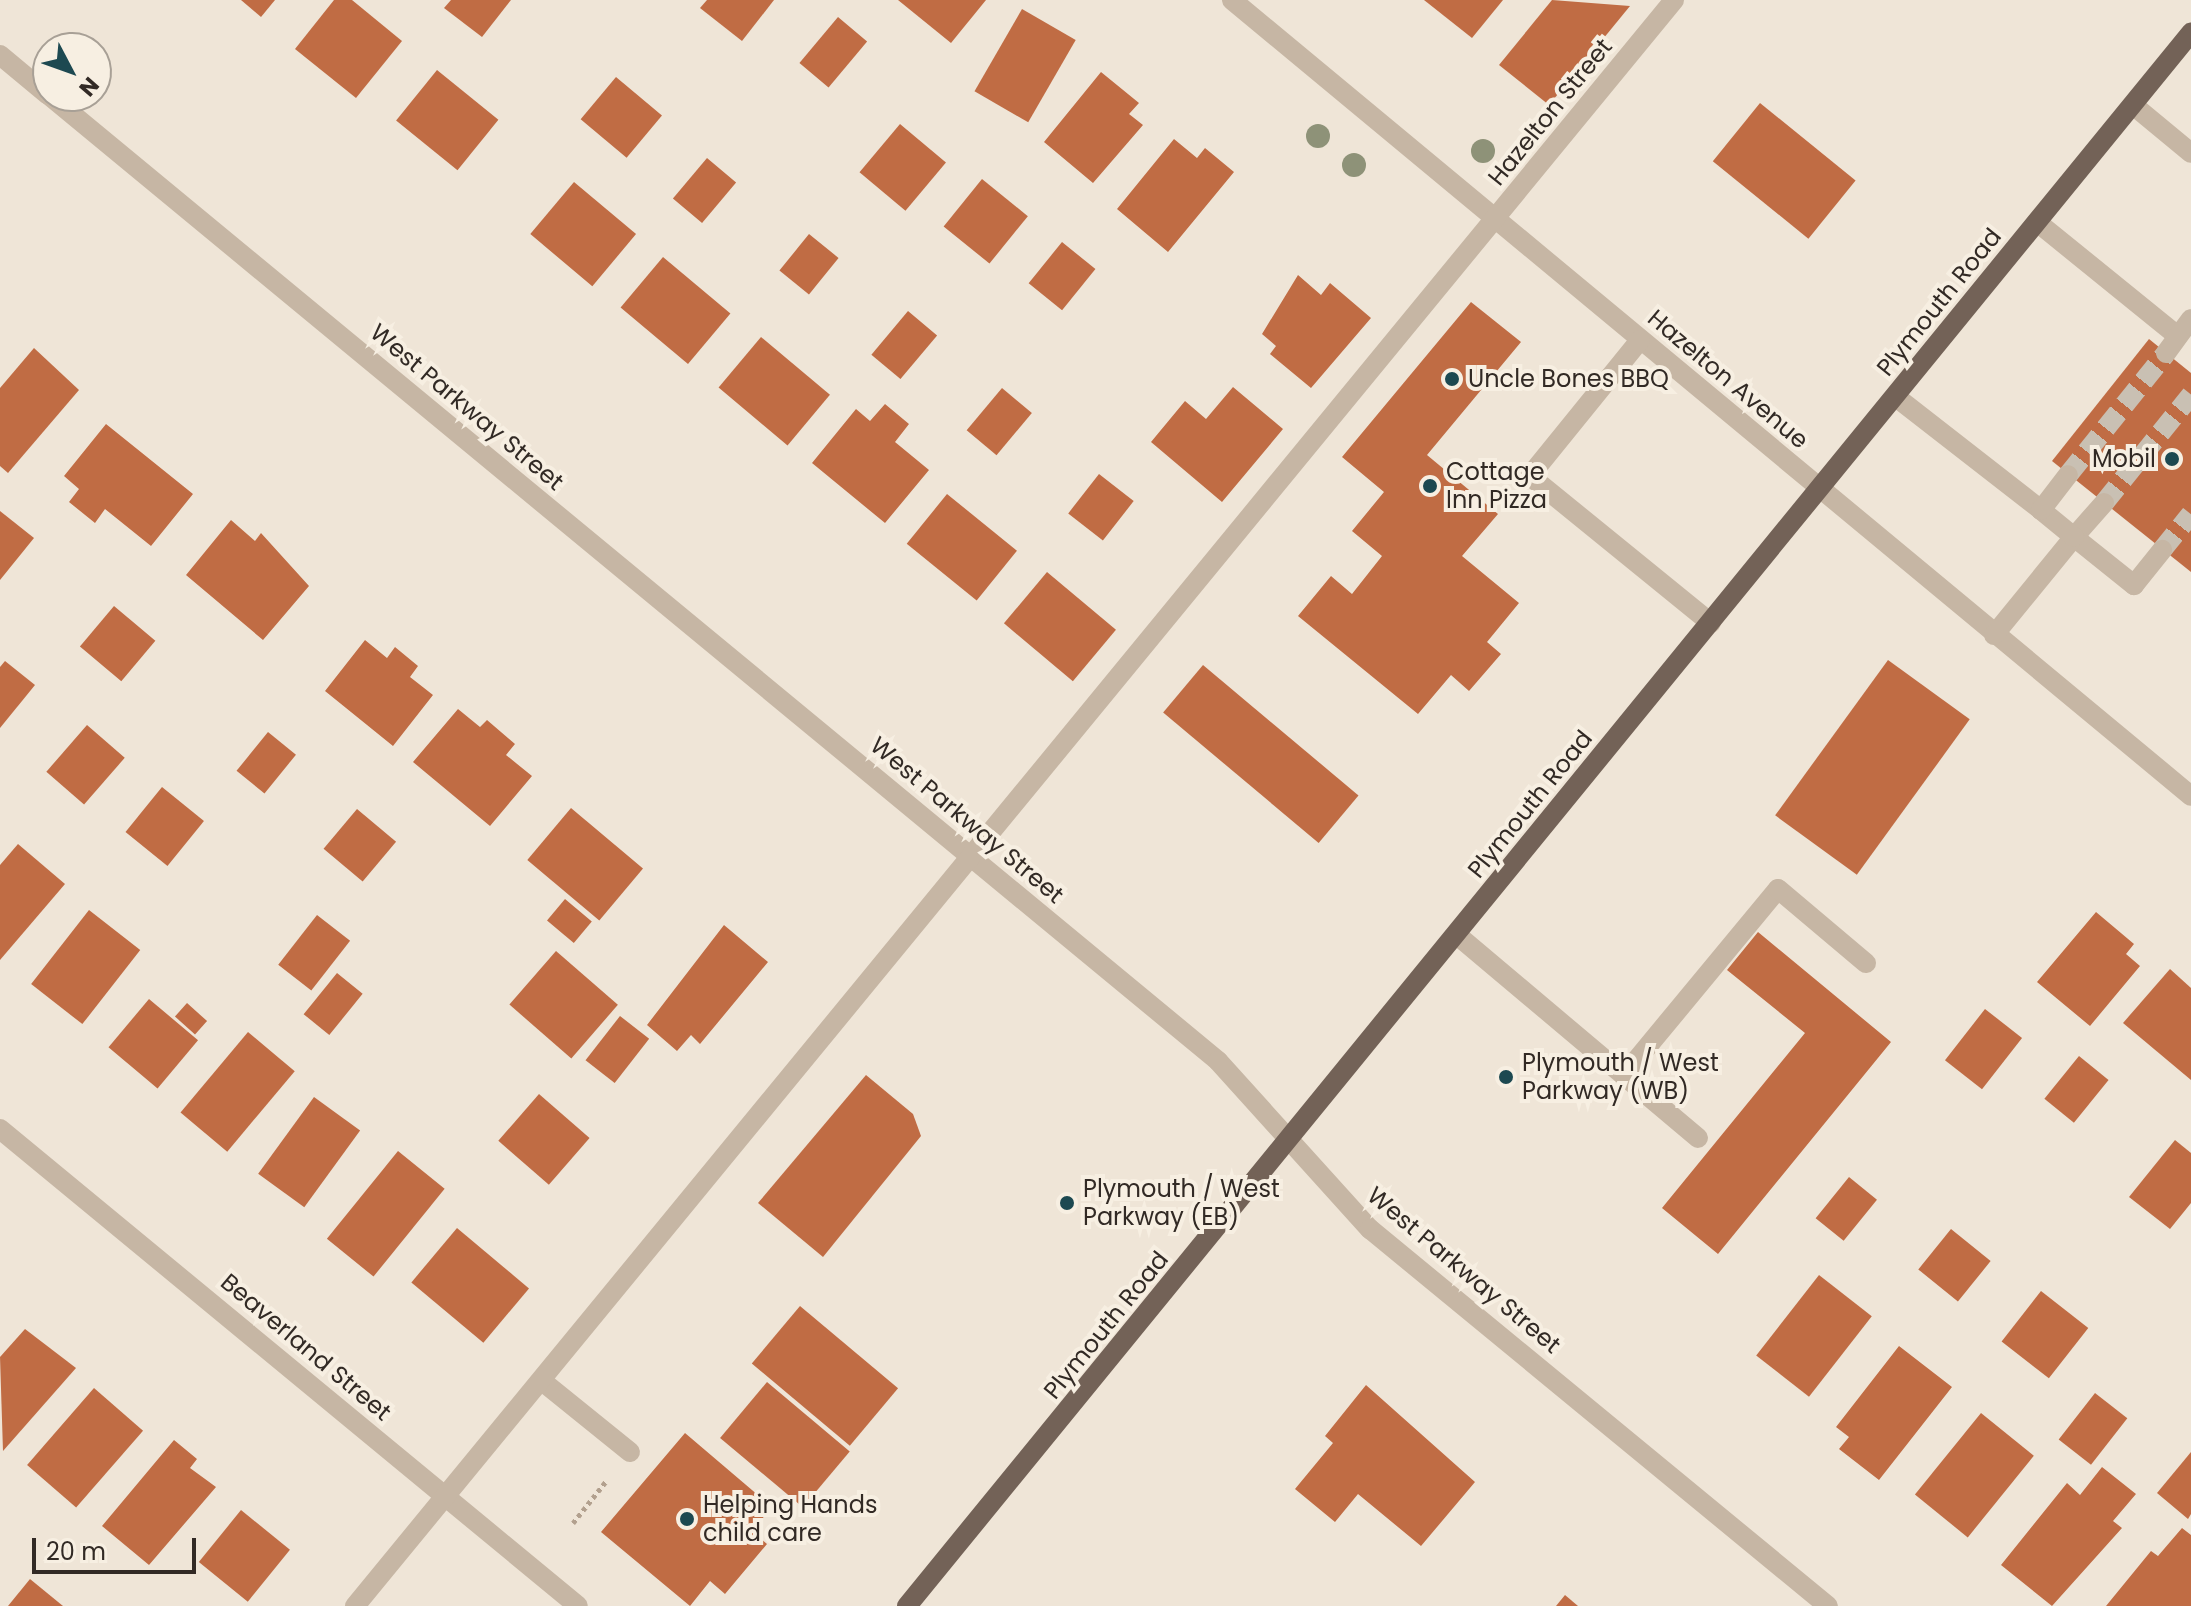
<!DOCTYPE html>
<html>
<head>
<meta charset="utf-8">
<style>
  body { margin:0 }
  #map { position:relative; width:2191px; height:1606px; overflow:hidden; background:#efe5d7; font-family:Poppins,sans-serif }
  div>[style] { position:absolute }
  .building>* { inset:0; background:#c06c44; transform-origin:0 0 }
  .minor-tunnel>* { height:20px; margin-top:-10px; transform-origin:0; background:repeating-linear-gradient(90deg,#c9c0b3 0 20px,transparent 0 30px) }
  .path>* { height:5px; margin-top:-2.5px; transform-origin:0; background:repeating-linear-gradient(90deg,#b2a08e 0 4px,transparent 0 8px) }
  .minor>* { height:20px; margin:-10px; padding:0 10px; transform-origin:10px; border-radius:10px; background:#c6b6a4 }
  .major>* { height:20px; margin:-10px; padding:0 10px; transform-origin:10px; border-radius:10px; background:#736257 }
  .trees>* { width:24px; height:24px; margin:-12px; border-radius:50%; background:#8e9278 }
  .dots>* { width:22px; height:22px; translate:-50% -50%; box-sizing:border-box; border:4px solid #f7efe2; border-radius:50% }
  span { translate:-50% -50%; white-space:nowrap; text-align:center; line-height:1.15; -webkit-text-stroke:8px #f7efe2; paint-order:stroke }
  .street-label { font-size:24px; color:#322a25 }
  .poi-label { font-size:24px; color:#322a25 }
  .left { translate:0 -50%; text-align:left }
  .right { translate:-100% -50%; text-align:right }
  .north { position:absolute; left:32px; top:32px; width:80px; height:80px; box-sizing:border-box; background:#f7efe2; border:2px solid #a8a096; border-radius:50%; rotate:131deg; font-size:22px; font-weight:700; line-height:32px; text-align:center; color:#322a25 }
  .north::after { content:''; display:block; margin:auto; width:28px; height:36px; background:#1d4951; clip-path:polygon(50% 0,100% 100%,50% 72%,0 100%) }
  .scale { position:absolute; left:32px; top:1538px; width:164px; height:36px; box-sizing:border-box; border:4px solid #322a25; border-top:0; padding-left:10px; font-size:24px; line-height:28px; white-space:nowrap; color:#322a25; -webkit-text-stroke:6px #f7efe2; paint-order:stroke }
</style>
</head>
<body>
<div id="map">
  <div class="building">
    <i style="clip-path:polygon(241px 0,275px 0,261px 17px)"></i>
    <i style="clip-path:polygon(334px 0,352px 0,402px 41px,356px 98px,295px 49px)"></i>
    <i style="clip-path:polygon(451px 0,511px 0,482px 37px,444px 8px)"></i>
    <i style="clip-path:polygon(707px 0,774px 0,742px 41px,700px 8px)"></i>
    <i style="clip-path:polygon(898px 0,986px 0,951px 43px)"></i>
    <i style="clip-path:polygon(1424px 0,1503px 0,1472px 38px)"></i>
    <i style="clip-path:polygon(1552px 0,1630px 6px,1549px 105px,1499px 65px)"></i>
    <i style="left:1022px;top:9px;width:62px;height:95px;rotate:30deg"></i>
    <i style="left:838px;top:17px;width:38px;height:60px;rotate:40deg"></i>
    <i style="left:437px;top:70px;width:79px;height:65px;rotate:39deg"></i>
    <i style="clip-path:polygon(1101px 72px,1139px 103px,1129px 114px,1143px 125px,1093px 183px,1044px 142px)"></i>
    <i style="left:616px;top:77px;width:60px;height:55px;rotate:40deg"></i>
    <i style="left:1760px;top:103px;width:123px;height:75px;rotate:39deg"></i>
    <i style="left:900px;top:124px;width:60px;height:63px;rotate:40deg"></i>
    <i style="clip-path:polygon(1174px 139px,1197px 158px,1205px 148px,1234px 172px,1168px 252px,1117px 209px)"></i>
    <i style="left:707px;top:158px;width:38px;height:53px;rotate:40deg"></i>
    <i style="left:982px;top:179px;width:59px;height:61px;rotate:39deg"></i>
    <i style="left:574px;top:182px;width:81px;height:68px;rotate:40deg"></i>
    <i style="left:809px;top:234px;width:38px;height:47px;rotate:39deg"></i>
    <i style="left:1062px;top:242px;width:43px;height:53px;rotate:39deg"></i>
    <i style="left:663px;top:257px;width:88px;height:66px;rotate:40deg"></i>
    <i style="clip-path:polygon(1298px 275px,1321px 295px,1330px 283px,1371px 318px,1311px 388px,1270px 354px,1276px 346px,1262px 334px)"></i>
    <i style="clip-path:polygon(1471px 302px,1521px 342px,1427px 455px,1498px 514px,1462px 556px,1519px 603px,1487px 642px,1501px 654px,1469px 691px,1451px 675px,1418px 714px,1298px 616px,1331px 576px,1352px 594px,1382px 556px,1352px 531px,1384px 492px,1342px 457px)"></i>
    <i style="left:908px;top:311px;width:38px;height:57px;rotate:40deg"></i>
    <i style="left:761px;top:337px;width:90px;height:66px;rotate:40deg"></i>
    <i style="clip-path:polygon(2149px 339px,2191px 373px,2191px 572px,2052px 461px)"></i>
    <i style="clip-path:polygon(34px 348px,79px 390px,8px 473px,0 466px,0 388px)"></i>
    <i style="clip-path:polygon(1233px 387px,1283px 429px,1222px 502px,1151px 442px,1185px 401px,1206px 419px)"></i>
    <i style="left:1002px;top:388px;width:39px;height:55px;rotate:40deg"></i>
    <i style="clip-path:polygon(885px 404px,909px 424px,895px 442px,929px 470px,885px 523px,812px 463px,856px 409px,870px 421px)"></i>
    <i style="clip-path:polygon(106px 424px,193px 494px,151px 546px,105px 509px,95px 523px,69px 502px,79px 489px,64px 476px)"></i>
    <i style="left:1099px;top:474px;width:44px;height:50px;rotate:38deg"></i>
    <i style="left:947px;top:494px;width:90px;height:64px;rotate:39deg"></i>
    <i style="clip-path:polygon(0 511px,34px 538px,0 580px)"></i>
    <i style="clip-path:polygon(231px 520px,255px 541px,261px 533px,309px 586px,263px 640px,186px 575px)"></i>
    <i style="left:1047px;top:572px;width:90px;height:67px;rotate:40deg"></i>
    <i style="left:114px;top:606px;width:54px;height:53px;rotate:40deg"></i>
    <i style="clip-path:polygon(365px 640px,387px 658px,395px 647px,418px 666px,410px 677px,433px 695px,393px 746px,325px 691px)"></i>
    <i style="left:1888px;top:660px;width:101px;height:192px;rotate:36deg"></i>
    <i style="clip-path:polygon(5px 661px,35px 685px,0 728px,0 667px)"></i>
    <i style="left:1203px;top:665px;width:203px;height:62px;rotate:40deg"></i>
    <i style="clip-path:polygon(458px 709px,480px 727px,487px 720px,515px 744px,506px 755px,532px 776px,490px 826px,413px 762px)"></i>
    <i style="left:87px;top:725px;width:50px;height:62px;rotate:41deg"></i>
    <i style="left:268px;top:732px;width:36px;height:50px;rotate:39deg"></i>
    <i style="left:162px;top:787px;width:54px;height:58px;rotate:39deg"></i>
    <i style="left:571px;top:808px;width:94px;height:68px;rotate:40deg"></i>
    <i style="left:357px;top:809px;width:51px;height:52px;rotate:40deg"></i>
    <i style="clip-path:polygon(18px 844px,65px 884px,0 960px,0 865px)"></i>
    <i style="left:565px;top:899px;width:35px;height:28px;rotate:40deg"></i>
    <i style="left:89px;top:910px;width:65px;height:94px;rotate:38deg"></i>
    <i style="clip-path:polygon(2096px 912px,2134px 944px,2126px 954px,2140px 966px,2090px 1026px,2037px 982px)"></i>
    <i style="left:317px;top:915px;width:42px;height:63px;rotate:38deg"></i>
    <i style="clip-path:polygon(724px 925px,768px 962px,700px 1044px,691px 1035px,677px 1051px,647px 1025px)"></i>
    <i style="clip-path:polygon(1758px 932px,1891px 1042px,1718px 1254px,1662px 1208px,1805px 1033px,1727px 970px)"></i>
    <i style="left:556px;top:951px;width:82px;height:71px;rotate:41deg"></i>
    <i style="clip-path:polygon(2170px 969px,2191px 988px,2191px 1080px,2123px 1023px)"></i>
    <i style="left:337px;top:973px;width:33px;height:53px;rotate:39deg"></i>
    <i style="left:149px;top:999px;width:64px;height:63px;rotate:40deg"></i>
    <i style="left:187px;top:1003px;width:27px;height:18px;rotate:42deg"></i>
    <i style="left:1985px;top:1009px;width:47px;height:65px;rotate:38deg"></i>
    <i style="left:620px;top:1016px;width:37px;height:56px;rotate:38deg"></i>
    <i style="left:248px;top:1032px;width:61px;height:105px;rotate:40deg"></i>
    <i style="left:2079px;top:1056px;width:38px;height:55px;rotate:39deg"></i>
    <i style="clip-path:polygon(866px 1075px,913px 1114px,921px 1136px,823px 1257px,758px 1203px)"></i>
    <i style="left:539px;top:1094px;width:67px;height:62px;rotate:41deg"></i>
    <i style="left:314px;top:1097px;width:57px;height:95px;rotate:36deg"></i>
    <i style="clip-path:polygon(2175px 1140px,2191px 1153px,2191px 1203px,2170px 1229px,2129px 1197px)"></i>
    <i style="left:398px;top:1151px;width:60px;height:113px;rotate:39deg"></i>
    <i style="left:1849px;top:1177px;width:36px;height:53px;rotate:39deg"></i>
    <i style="left:457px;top:1228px;width:94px;height:71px;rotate:40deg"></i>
    <i style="left:1951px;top:1229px;width:51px;height:52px;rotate:39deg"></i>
    <i style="left:1819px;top:1275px;width:67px;height:102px;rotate:38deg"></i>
    <i style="left:2041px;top:1291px;width:60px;height:64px;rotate:38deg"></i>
    <i style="left:800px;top:1306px;width:128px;height:75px;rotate:40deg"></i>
    <i style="clip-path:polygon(25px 1329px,76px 1368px,3px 1451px,0 1357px)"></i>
    <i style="clip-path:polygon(1899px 1346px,1952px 1387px,1879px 1480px,1839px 1449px,1849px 1437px,1836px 1427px)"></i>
    <i style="left:767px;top:1382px;width:108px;height:73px;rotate:40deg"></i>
    <i style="clip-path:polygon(1366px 1385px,1475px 1482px,1421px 1546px,1358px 1494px,1335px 1522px,1295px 1489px,1333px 1443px,1325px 1436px)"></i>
    <i style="left:94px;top:1388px;width:65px;height:102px;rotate:41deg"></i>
    <i style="left:2095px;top:1393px;width:41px;height:59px;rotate:38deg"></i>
    <i style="left:1981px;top:1413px;width:68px;height:105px;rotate:39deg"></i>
    <i style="clip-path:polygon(685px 1433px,772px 1507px,752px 1531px,767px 1544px,725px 1594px,710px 1581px,690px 1606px,601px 1532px)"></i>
    <i style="clip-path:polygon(174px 1440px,197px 1459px,190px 1468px,216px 1487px,149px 1565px,102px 1526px)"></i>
    <i style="clip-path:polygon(2191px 1452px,2191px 1514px,2188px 1519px,2157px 1493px)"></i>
    <i style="clip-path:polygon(2102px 1467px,2136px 1494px,2113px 1521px,2122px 1528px,2052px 1606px,2001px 1565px,2067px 1483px,2080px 1495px)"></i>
    <i style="left:241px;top:1510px;width:63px;height:67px;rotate:39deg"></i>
    <i style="clip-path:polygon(2182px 1528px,2191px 1535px,2191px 1606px,2106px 1606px,2151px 1551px,2158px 1556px)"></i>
    <i style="clip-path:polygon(30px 1579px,63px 1606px,8px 1606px)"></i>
    <i style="clip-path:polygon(1565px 1595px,1578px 1606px,1556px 1606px)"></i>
  </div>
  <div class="minor-tunnel">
    <i style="left:2068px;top:475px;width:156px;rotate:-51.2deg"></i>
    <i style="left:2104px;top:503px;width:139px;rotate:-51.1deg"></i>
    <i style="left:2162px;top:550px;width:46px;rotate:-51.1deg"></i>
  </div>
  <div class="path">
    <i style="left:573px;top:1523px;width:55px;rotate:-51.7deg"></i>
  </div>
  <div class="minor">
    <i style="left:1232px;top:0;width:1246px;rotate:39.69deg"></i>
    <i style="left:0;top:55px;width:62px;rotate:39.8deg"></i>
    <i style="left:50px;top:96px;width:1515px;rotate:39.56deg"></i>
    <i style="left:1218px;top:1061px;width:227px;rotate:47.9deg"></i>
    <i style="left:1370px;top:1229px;width:593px;rotate:39.46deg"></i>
    <i style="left:2133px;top:105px;width:75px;rotate:39.6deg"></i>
    <i style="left:2037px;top:222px;width:181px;rotate:39deg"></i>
    <i style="left:1640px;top:340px;width:175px;rotate:129deg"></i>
    <i style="left:1530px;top:476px;width:233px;rotate:39.1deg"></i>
    <i style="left:2166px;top:353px;width:42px;rotate:-53.7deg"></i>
    <i style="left:1896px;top:397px;width:184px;rotate:37.9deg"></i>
    <i style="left:2104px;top:503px;width:45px;rotate:131.4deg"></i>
    <i style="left:2074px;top:537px;width:77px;rotate:38.7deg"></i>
    <i style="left:2134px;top:585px;width:45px;rotate:-51.3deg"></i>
    <i style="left:1994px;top:635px;width:127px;rotate:-50.8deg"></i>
    <i style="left:2074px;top:537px;width:43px;rotate:-140.7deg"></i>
    <i style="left:2041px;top:510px;width:44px;rotate:-52.4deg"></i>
    <i style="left:1457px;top:935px;width:315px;rotate:40.1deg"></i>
    <i style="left:1624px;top:1075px;width:241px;rotate:-50.4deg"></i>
    <i style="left:1778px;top:889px;width:115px;rotate:40.1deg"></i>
    <i style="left:0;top:1129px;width:749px;rotate:39.53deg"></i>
    <i style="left:542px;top:1381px;width:113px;rotate:38.9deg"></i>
    <i style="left:355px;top:1606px;width:2078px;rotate:-50.6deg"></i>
  </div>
  <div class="major">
    <i style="left:907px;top:1606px;width:2031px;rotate:-50.78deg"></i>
  </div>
  <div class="trees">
    <i style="left:1318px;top:136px"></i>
    <i style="left:1483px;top:151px"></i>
    <i style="left:1354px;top:165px"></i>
  </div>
  <div class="dots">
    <i style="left:1452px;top:379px;background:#1d4951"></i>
    <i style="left:2172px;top:459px;background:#1d4951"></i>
    <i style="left:1430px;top:486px;background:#1d4951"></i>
    <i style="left:1506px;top:1077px;background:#1d4951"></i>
    <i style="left:1067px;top:1203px;background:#1d4951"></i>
    <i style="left:687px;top:1519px;background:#1d4951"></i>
  </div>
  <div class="street-label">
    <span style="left:1550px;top:112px;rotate:-51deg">Hazelton Street</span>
    <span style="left:1939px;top:302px;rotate:-51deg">Plymouth Road</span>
    <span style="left:1728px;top:379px;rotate:40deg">Hazelton Avenue</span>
    <span style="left:467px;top:407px;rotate:40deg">West Parkway Street</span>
    <span style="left:1530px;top:804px;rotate:-51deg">Plymouth Road</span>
    <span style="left:967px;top:820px;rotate:40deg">West Parkway Street</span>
    <span style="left:1464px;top:1270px;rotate:40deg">West Parkway Street</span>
    <span style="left:1106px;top:1325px;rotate:-51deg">Plymouth Road</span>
    <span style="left:306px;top:1347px;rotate:40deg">Beaverland Street</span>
  </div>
  <div class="poi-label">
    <span class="left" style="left:1468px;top:379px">Uncle Bones BBQ</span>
    <span class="right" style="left:2156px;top:459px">Mobil</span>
    <span class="left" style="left:1446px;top:486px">Cottage<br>Inn Pizza</span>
    <span class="left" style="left:1522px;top:1077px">Plymouth / West<br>Parkway (WB)</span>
    <span class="left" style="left:1083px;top:1203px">Plymouth / West<br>Parkway (EB)</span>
    <span class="left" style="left:703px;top:1519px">Helping Hands<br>child care</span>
  </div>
  <div class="north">N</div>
  <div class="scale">20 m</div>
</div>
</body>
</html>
